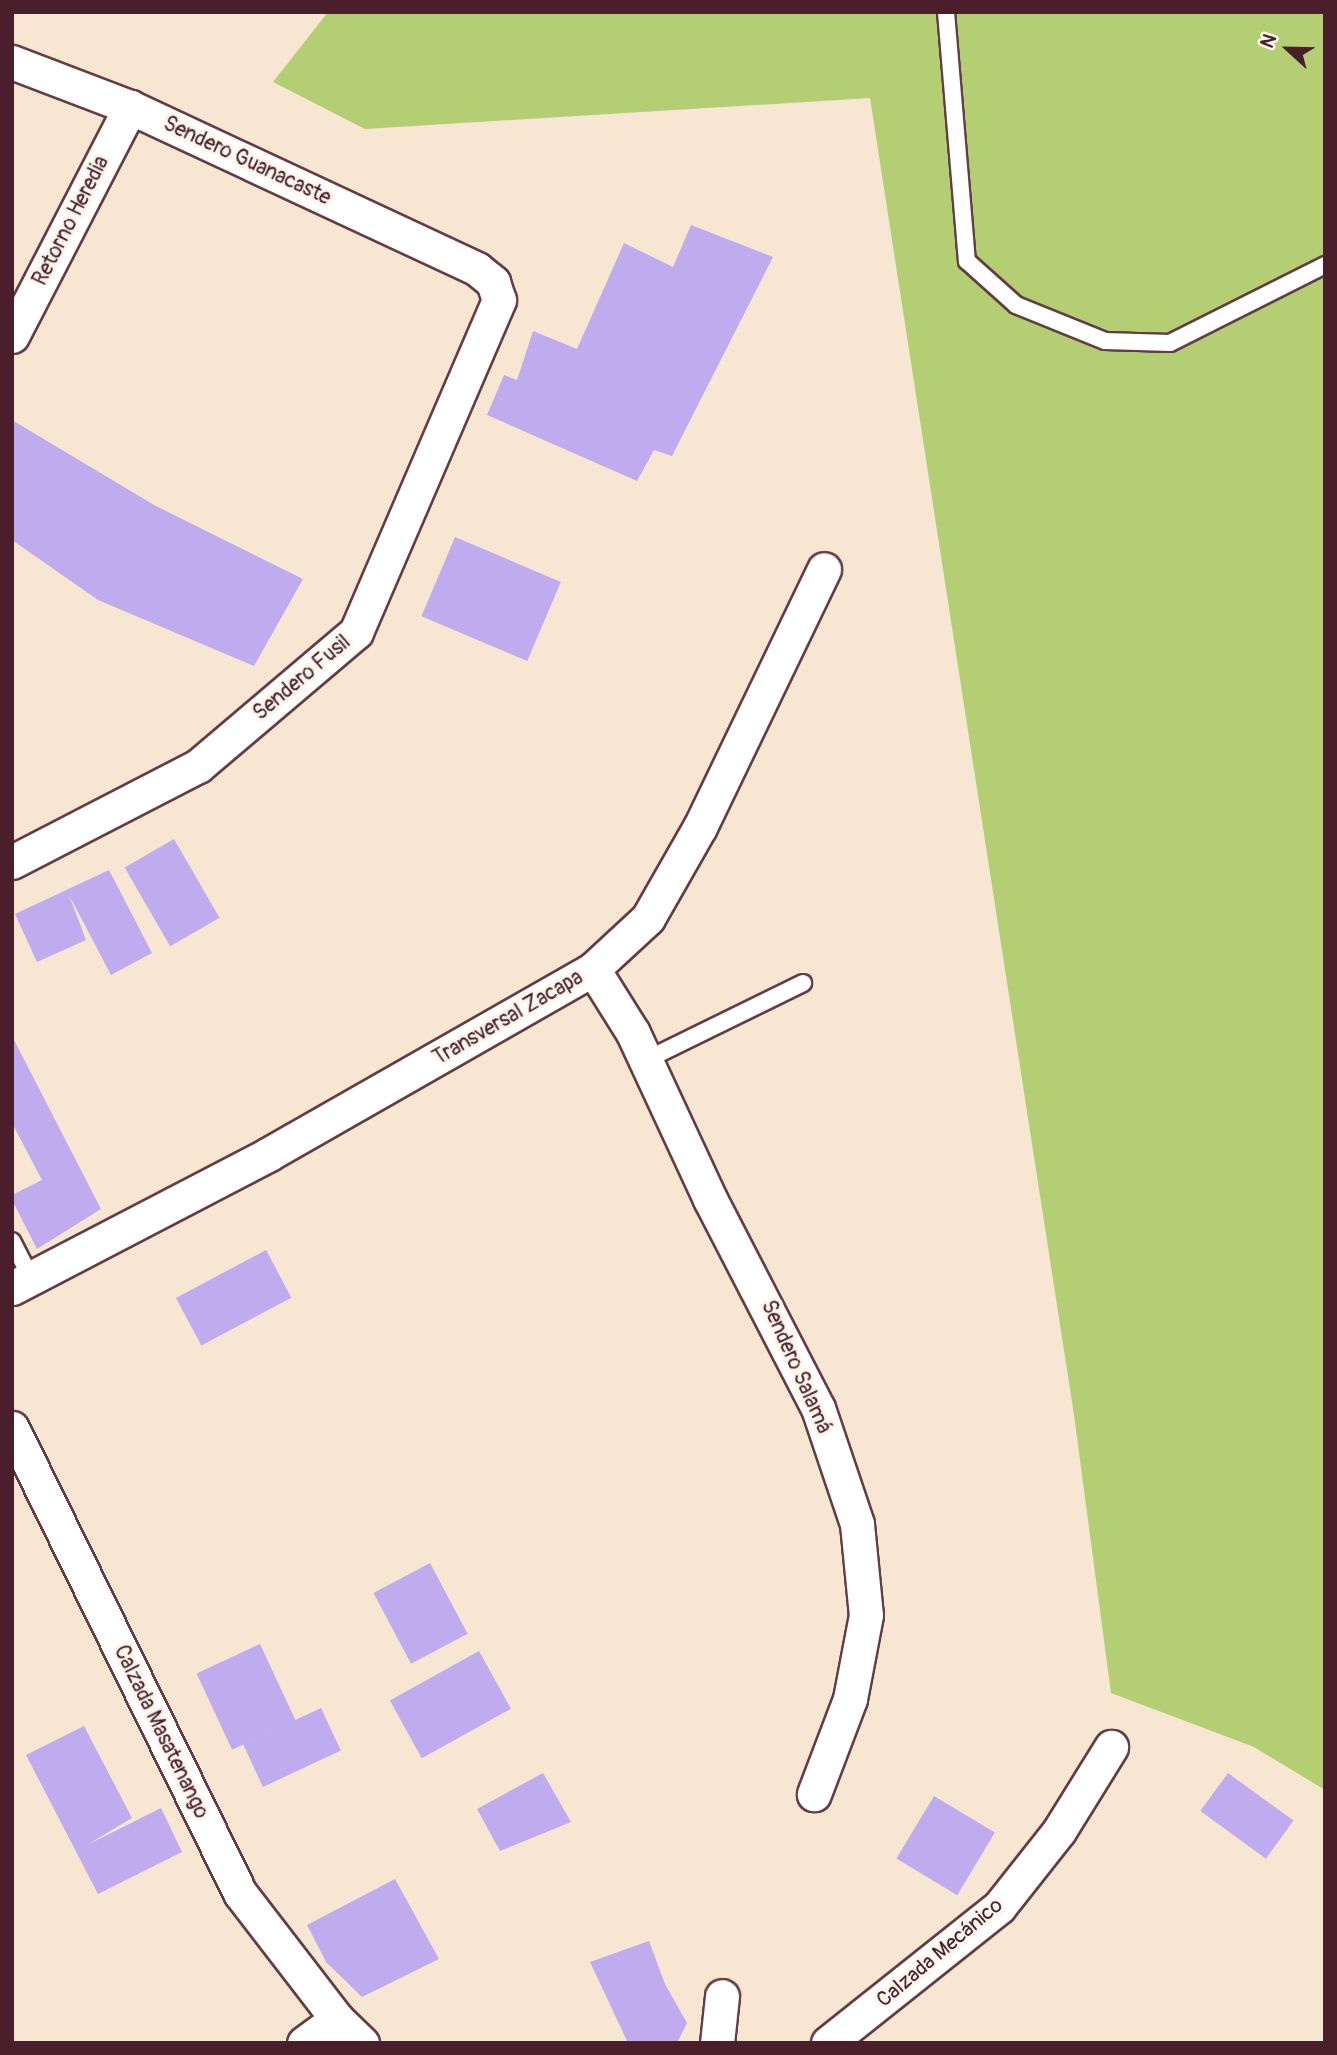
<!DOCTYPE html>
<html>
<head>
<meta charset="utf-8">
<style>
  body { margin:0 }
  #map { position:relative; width:1337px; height:2055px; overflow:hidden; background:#f7e7d2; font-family:Pangolin,sans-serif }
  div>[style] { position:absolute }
  .green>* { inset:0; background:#b4ce74 }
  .building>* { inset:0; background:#c0abee; transform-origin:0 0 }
  .roads { filter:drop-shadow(2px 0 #643d44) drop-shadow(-2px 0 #643d44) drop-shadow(0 2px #643d44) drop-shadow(0 -2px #643d44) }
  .lane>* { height:16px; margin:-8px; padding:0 8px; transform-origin:8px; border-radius:8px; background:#fff }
  .street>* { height:33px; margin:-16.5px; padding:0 16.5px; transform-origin:16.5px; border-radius:16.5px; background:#fff }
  span { translate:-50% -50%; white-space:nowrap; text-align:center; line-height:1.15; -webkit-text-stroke:7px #fbf7ec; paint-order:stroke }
  .street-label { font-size:21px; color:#4a1f2b }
  .frame { position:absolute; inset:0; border:14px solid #4a1f2b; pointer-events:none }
  .north { position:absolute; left:1253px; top:14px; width:70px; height:70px; -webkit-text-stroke:5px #fbf7ec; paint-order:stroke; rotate:292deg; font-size:19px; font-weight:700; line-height:28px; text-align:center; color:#4a1f2b }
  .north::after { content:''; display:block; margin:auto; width:24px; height:32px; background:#4a1f2b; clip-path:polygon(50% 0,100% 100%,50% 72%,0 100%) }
</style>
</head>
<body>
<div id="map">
  <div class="green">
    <i style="clip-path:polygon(328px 12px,1325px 12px,1325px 1790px,1254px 1747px,1111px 1693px,1074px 1415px,870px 98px,365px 129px,273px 82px)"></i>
  </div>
  <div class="building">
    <i style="clip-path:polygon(691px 225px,773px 257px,672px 456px,654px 450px,637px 481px,487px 415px,504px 375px,517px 380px,533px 331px,577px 349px,624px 243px,673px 267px)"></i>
    <i style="clip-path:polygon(12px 420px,154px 505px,303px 579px,254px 666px,98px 600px,12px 540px)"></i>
    <i style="left:455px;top:537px;width:115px;height:86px;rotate:23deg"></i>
    <i style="left:174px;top:839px;width:91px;height:57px;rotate:60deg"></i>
    <i style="clip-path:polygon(109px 870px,152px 953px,111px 975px,69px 895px,86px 940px,37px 962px,15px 914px)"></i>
    <i style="clip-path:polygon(12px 1036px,101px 1209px,37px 1249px,12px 1200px,12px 1195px,42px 1180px,12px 1123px)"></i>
    <i style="left:266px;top:1250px;width:54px;height:102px;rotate:62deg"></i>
    <i style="left:430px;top:1563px;width:80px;height:64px;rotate:62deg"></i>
    <i style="left:260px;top:1644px;width:84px;height:70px;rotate:65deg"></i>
    <i style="left:479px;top:1651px;width:66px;height:102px;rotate:61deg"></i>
    <i style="left:321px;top:1708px;width:47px;height:86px;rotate:65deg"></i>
    <i style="clip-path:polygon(84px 1726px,132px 1818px,87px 1845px,161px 1808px,182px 1852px,98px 1894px,26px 1755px)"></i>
    <i style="clip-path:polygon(543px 1773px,571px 1822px,500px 1851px,477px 1809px)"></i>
    <i style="left:1228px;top:1773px;width:81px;height:47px;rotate:36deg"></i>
    <i style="left:934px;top:1796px;width:71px;height:73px;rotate:31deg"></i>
    <i style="clip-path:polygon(395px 1879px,439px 1959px,362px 1997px,326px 1962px,307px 1925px)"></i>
    <i style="clip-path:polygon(649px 1941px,665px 1984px,687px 2023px,677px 2043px,628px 2043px,590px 1962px)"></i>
  </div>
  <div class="roads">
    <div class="lane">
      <i style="left:946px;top:12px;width:250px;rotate:85.2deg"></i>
      <i style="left:967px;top:261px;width:66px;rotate:41.9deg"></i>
      <i style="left:1016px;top:305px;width:96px;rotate:22deg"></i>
      <i style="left:1105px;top:341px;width:65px;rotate:1.8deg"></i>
      <i style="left:1170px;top:343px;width:174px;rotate:-26.7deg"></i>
      <i style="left:646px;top:1060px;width:175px;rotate:-26.1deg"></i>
      <i style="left:12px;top:1241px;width:42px;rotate:62.8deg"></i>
    </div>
    <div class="street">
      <i style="left:12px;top:62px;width:126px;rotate:20.9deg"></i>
      <i style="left:130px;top:107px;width:383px;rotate:25deg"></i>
      <i style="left:477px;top:269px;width:21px;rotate:39deg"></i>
      <i style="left:493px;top:282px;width:19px;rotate:72deg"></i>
      <i style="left:499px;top:300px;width:361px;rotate:113.3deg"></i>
      <i style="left:356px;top:632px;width:207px;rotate:139.7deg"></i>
      <i style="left:198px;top:766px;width:209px;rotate:152.7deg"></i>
      <i style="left:12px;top:336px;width:258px;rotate:-62.7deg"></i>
      <i style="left:593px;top:969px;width:75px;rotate:58deg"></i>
      <i style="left:633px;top:1033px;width:183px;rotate:65.1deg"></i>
      <i style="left:710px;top:1199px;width:235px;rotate:62.7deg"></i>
      <i style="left:818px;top:1408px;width:122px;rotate:71.4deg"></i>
      <i style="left:857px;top:1524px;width:91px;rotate:84.4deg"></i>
      <i style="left:866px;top:1615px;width:86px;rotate:100.8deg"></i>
      <i style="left:850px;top:1699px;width:102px;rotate:110.8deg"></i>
      <i style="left:12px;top:1288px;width:290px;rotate:-27.5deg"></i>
      <i style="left:269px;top:1154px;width:373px;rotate:-29.7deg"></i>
      <i style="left:593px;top:969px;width:75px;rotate:-42.8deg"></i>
      <i style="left:648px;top:918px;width:105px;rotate:-60.3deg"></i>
      <i style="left:700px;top:827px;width:286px;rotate:-64.3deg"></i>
      <i style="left:12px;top:1428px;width:518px;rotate:63.88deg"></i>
      <i style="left:240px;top:1893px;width:159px;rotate:52.4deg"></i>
      <i style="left:337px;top:2019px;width:35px;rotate:44deg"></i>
      <i style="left:304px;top:2043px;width:41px;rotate:-36deg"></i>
      <i style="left:717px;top:2043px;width:47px;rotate:-83.9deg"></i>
      <i style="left:828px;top:2043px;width:218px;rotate:-38.5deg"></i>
      <i style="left:999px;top:1907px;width:97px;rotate:-51.7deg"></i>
      <i style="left:1059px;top:1831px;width:99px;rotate:-58.2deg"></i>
    </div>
  </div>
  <div class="street-label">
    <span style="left:247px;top:161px;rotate:25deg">Sendero Guanacaste</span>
    <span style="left:71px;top:221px;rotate:-63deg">Retorno Heredia</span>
    <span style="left:302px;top:678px;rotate:-40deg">Sendero Fusil</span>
    <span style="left:508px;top:1018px;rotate:-30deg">Transversal Zacapa</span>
    <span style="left:796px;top:1367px;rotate:66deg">Sendero Salamá</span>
    <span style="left:161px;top:1732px;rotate:64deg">Calzada Masatenango</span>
    <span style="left:940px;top:1953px;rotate:-40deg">Calzada Mecánico</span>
  </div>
  <div class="frame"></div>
  <div class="north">N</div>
</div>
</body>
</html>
